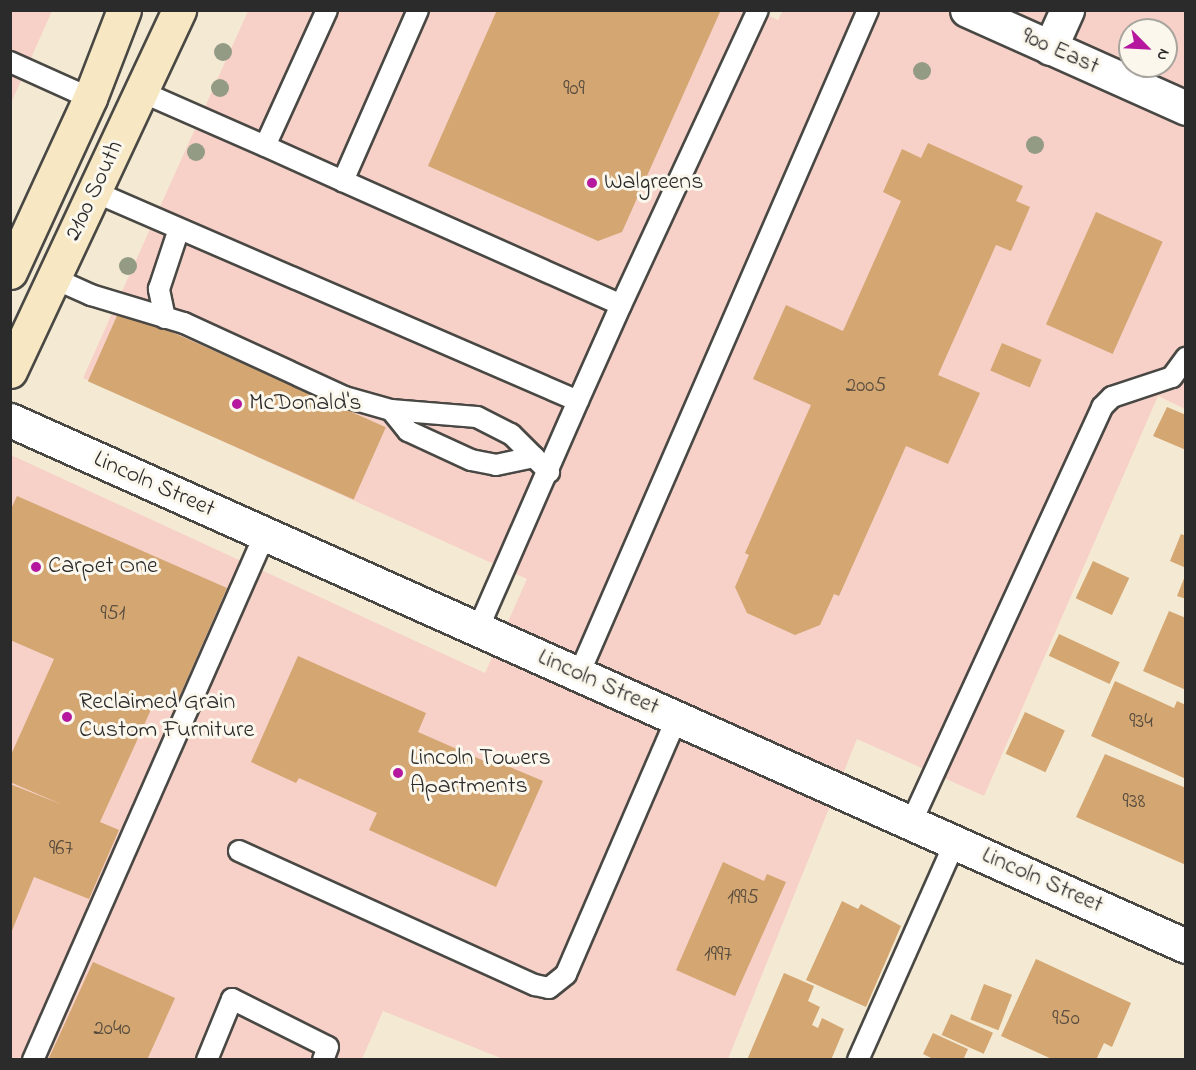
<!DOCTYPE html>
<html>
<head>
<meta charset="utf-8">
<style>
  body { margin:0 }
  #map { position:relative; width:1196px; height:1070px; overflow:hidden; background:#f4ead3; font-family:"Indie Flower",sans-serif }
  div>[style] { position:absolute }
  .built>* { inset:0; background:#f7d1c8 }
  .building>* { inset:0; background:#d3a672; transform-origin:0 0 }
  .roads { filter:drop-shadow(2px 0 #494844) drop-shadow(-2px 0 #494844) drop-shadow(0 2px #494844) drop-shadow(0 -2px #494844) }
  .service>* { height:20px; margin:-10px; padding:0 10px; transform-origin:10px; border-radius:10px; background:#fff }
  .minor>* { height:33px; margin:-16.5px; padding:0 16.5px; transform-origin:16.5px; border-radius:16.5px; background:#fff }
  .tertiary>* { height:33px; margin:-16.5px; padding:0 16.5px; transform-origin:16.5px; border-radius:16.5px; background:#fff }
  .secondary>* { height:33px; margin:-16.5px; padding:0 16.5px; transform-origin:16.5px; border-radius:16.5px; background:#f7e8c3 }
  .trees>* { width:18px; height:18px; margin:-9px; border-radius:50%; background:#949b85 }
  .dots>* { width:16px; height:16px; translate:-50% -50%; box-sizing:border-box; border:3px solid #fbf7ec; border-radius:50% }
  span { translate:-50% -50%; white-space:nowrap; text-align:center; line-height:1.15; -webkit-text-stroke:6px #fbf7ec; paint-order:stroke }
  .number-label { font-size:21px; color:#554a3d }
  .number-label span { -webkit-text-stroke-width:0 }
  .street-label { font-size:24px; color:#2b2b2b }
  .poi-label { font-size:24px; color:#2b2b2b }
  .left { translate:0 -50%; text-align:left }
  .frame { position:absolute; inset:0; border:12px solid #2b2b2b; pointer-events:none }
  .north { position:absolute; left:1118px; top:18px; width:60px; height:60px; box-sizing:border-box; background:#fbf7ec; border:2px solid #a8a59f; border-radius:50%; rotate:114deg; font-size:16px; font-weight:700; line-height:24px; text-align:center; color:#2b2b2b }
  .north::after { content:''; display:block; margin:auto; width:21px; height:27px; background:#b5179e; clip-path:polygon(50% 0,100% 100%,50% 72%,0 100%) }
</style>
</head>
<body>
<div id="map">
  <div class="built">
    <i style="clip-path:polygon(evenodd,756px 10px,778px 20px,783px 10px,1185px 11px,1185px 409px,1158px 396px,984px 796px,857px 739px,728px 1059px,503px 1059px,383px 1011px,362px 1059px,11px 1060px,11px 455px,485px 673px,527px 579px,83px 378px,248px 11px,756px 10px,1130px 30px,1166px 30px,1166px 66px,1130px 66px,1130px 30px)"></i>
    <i style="clip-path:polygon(11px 11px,52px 11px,11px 103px)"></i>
  </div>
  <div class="building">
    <i style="clip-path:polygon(497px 10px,720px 12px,622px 232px,598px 241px,428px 166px)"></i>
    <i style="clip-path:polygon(928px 143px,1023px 186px,1016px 201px,1030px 207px,1011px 251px,996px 245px,938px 375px,980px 393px,948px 464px,906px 446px,839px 596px,834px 594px,820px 625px,795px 635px,747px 613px,735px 587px,749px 555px,745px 553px,811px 405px,753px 379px,786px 305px,843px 331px,901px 201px,883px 192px,902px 149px,921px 158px)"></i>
    <i style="left:1096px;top:212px;width:73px;height:123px;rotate:24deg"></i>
    <i style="left:120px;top:309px;width:291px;height:79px;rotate:24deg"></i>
    <i style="left:1002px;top:343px;width:43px;height:30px;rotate:23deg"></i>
    <i style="clip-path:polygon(1167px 407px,1186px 415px,1186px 450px,1153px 436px)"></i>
    <i style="clip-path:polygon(17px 496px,227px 588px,173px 711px,154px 703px,100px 822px,119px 830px,89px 899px,34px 877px,11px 933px,10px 784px,63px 805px,10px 782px,10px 757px,54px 659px,10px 640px,10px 511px)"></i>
    <i style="clip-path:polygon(1181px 534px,1186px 536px,1186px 568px,1170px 561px)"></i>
    <i style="left:1093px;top:561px;width:40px;height:41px;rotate:25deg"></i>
    <i style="clip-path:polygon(1185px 576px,1186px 576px,1186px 599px,1177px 596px)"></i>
    <i style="clip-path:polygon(1169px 611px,1186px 618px,1186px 690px,1143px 671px)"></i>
    <i style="left:1059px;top:634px;width:67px;height:24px;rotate:25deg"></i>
    <i style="clip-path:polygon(298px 656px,426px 713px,418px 732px,498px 767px,500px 763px,543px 781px,496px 887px,369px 830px,377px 813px,299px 778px,296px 783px,251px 762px)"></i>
    <i style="clip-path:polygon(1115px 681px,1174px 708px,1177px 701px,1186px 705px,1186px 779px,1091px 736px)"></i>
    <i style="left:1025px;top:712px;width:44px;height:46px;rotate:25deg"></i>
    <i style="clip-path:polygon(1105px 754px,1186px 788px,1186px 865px,1076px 817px)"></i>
    <i style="clip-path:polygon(723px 862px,764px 881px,767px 874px,786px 882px,735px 996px,676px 970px)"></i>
    <i style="clip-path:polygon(842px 901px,858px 909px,861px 904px,901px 926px,866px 1007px,806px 980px)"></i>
    <i style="clip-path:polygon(1036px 959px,1131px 1003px,1112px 1047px,1104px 1043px,1096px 1060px,1054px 1060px,1001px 1036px)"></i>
    <i style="clip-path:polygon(93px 962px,175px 998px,147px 1060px,48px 1060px)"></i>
    <i style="clip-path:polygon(784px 973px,814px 986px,808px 1001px,820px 1007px,812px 1025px,818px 1028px,822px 1018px,844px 1029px,831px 1060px,747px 1060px)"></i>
    <i style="left:984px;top:984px;width:30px;height:38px;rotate:21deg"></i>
    <i style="left:951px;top:1014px;width:46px;height:23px;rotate:24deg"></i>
    <i style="clip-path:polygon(933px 1033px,968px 1049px,963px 1060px,935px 1060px,923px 1054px)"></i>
  </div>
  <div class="roads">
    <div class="service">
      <i style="left:327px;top:10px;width:149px;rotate:114.5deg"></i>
      <i style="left:265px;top:146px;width:85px;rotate:24.2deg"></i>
      <i style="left:418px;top:10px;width:187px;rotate:113.7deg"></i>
      <i style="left:343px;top:181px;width:304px;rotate:24deg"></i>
      <i style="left:621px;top:305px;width:325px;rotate:-65.1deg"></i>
      <i style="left:10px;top:62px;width:88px;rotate:24.2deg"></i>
      <i style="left:142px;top:92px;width:134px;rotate:23.7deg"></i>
      <i style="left:95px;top:192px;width:526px;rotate:23.4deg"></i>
      <i style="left:578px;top:401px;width:249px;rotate:113.7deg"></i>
      <i style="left:53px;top:278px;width:42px;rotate:24.1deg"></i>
      <i style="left:91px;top:295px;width:97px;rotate:16.8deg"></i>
      <i style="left:184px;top:323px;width:177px;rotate:24.7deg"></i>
      <i style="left:345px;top:397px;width:48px;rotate:15.8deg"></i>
      <i style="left:391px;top:410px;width:86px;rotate:4.7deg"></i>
      <i style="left:477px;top:417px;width:38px;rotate:27deg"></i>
      <i style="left:511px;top:434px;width:54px;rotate:45deg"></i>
      <i style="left:165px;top:318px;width:30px;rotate:-102deg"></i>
      <i style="left:159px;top:289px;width:63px;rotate:-71.6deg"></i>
      <i style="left:578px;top:401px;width:105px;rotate:-65.9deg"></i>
      <i style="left:391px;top:410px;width:27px;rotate:51deg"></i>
      <i style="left:408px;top:431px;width:69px;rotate:24.7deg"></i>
      <i style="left:471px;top:460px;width:25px;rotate:11deg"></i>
      <i style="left:496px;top:465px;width:39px;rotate:-12deg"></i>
      <i style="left:579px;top:674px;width:724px;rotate:-66.48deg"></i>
      <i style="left:911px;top:823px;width:458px;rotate:-65.3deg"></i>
      <i style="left:1102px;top:407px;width:14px;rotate:-45deg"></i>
      <i style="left:1112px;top:397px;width:63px;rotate:-18.4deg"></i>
      <i style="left:1172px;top:377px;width:24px;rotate:-54deg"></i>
      <i style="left:239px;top:851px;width:325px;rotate:24.4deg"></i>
      <i style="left:535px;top:985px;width:14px;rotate:12deg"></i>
      <i style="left:549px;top:988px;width:22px;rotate:-39deg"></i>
      <i style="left:566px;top:974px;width:279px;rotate:-66.6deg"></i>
      <i style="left:33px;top:1060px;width:575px;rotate:-66.2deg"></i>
      <i style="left:207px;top:1060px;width:66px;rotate:-67.7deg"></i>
      <i style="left:232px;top:999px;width:107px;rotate:26.6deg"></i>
      <i style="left:328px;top:1047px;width:14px;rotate:111deg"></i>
      <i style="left:858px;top:1060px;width:239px;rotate:-66deg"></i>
    </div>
    <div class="minor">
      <i style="left:1050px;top:48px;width:42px;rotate:-65.9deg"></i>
      <i style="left:10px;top:420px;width:1288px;rotate:24.1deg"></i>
    </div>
    <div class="tertiary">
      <i style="left:967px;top:10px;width:240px;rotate:24.1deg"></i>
    </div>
    <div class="secondary">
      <i style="left:10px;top:272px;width:192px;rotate:-65.3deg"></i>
      <i style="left:90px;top:98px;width:94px;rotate:-68.9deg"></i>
      <i style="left:10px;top:371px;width:399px;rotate:-64.9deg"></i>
    </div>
  </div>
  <div class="trees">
    <i style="left:223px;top:52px"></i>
    <i style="left:922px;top:71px"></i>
    <i style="left:220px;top:88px"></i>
    <i style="left:1035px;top:145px"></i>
    <i style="left:196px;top:152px"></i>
    <i style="left:128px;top:266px"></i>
  </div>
  <div class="dots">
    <i style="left:592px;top:183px;background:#b5179e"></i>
    <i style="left:237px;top:404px;background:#b5179e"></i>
    <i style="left:36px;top:567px;background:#b5179e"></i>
    <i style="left:67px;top:717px;background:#b5179e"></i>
    <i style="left:398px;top:773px;background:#b5179e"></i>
  </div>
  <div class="number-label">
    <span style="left:574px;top:89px">909</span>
    <span style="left:866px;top:386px">2005</span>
    <span style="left:113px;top:614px">951</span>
    <span style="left:1141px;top:722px">934</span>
    <span style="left:1134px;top:802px">938</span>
    <span style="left:61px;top:849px">967</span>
    <span style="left:743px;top:898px">1995</span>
    <span style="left:718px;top:955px">1997</span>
    <span style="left:1066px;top:1019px">950</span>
    <span style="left:112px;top:1029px">2040</span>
  </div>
  <div class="street-label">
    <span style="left:1060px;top:52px;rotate:24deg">900 East</span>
    <span style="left:95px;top:191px;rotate:-65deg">2100 South</span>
    <span style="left:154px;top:485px;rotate:24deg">Lincoln Street</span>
    <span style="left:598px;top:683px;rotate:24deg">Lincoln Street</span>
    <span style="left:1042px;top:881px;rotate:24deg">Lincoln Street</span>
  </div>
  <div class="poi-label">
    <span class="left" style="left:604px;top:183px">Walgreens</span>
    <span class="left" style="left:249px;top:404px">McDonald's</span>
    <span class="left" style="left:48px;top:567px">Carpet One</span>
    <span class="left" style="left:79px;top:717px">Reclaimed Grain<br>Custom Furniture</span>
    <span class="left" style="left:410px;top:773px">Lincoln Towers<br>Apartments</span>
  </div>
  <div class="frame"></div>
  <div class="north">N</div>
</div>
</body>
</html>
